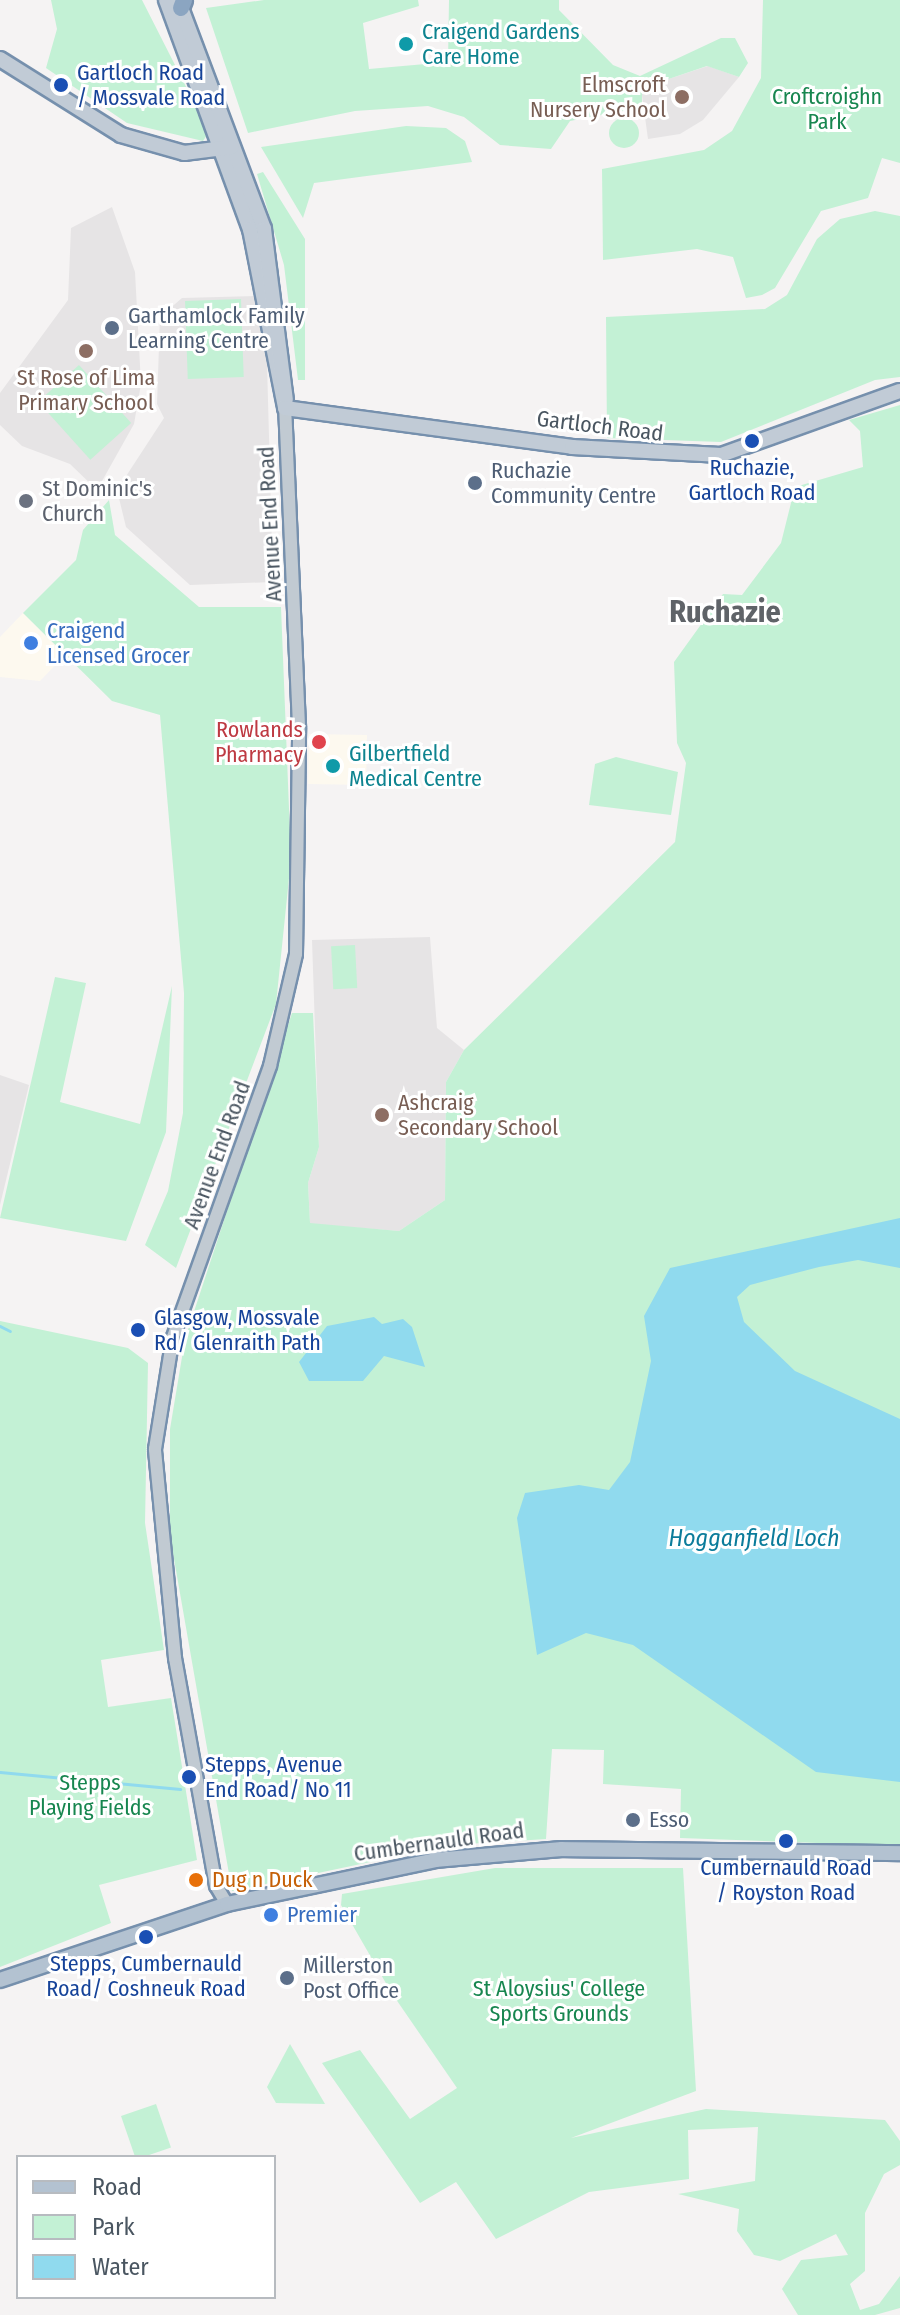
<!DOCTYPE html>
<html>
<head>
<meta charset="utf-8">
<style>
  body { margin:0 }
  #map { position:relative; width:900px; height:2315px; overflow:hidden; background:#f5f3f3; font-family:"Fira Sans Condensed",sans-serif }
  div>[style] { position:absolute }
  .commercial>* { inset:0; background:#fdf9ef; transform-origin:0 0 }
  .education>* { inset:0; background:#e6e4e5 }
  .green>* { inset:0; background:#c3f1d5; transform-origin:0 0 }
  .round { border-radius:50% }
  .water>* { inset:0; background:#90daee }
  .stream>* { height:3px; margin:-1.5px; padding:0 1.5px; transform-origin:1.5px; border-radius:1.5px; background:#90daee }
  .roads { filter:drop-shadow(2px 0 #7690ad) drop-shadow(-2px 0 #7690ad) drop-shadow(0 2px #7690ad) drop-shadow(0 -2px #7690ad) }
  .tertiary>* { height:12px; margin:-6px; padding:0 6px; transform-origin:6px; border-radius:6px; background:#c1cad2 }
  .secondary>* { height:14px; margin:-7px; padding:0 7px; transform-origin:7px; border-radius:7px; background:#c1cbd6 }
  .primary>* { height:14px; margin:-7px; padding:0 7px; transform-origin:7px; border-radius:7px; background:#b3c2d1 }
  .motorway>* { height:16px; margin:-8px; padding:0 8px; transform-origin:8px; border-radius:8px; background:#8ba5c1 }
  .dots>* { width:22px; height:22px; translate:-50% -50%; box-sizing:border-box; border:4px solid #fff; border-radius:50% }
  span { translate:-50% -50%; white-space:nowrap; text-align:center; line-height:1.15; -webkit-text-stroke:6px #fff; paint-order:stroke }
  .culture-label { font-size:22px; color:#0d838f }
  .left { translate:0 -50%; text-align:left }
  .transit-label { font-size:22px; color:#164399 }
  .education-label { font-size:22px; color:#785e54 }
  .right { translate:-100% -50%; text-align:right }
  .park-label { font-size:22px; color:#17864f }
  .service-label { font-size:22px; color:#4e5e75 }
  .street-label { font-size:22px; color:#4a5661 }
  .worship-label { font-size:22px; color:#5b616d }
  .shop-label { font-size:22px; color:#366cbe }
  .health-label { font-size:22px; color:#be3a42 }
  .food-label { font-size:22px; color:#c56008 }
  .water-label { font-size:24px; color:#0c7c9b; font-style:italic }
  .district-label { font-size:30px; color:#5f6368; font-weight:700 }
  .legend { position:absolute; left:16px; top:2155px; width:260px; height:144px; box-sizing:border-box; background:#fff; border:2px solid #b7bbc0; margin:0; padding:10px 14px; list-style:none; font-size:24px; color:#4a5661 }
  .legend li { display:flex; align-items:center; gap:16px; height:40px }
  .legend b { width:40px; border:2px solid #b7bbc0 }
</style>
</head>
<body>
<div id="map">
  <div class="commercial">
    <i style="clip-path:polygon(23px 613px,65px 655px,40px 681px,0 677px,0 637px)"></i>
    <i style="left:309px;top:734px;width:58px;height:50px;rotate:1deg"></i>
  </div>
  <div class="education">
    <i style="clip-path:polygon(708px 66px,739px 77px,703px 120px,680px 134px,648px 139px,641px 88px)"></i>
    <i style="clip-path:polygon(112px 207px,135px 272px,141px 384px,134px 424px,97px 490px,70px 464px,22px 446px,0 425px,0 393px,68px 300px,71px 228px)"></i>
    <i style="clip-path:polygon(257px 296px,267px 364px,273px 582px,190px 585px,126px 527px,117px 490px,164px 418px,157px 404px,160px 317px,182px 298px)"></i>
    <i style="clip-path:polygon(430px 937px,437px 1028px,464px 1050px,446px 1082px,445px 1200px,399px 1231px,310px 1224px,308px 1183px,319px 1147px,312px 940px)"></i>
    <i style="clip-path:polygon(0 1075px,29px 1085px,0 1205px)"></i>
  </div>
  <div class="green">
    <i style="clip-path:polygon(51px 0,142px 0,209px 132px,203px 141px,127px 123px,46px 68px,57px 29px)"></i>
    <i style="clip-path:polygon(264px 0,418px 0,419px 6px,363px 23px,369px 69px,448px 62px,449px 0,559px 0,559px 10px,613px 65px,640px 76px,721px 38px,735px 38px,748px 63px,739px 77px,707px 66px,642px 88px,642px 107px,570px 121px,551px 149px,500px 145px,464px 117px,428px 106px,355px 111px,248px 133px,206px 8px)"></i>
    <i style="clip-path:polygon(763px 0,900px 0,900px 163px,882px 158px,868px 198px,821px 211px,775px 288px,762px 295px,746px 298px,733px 257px,697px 249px,603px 260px,602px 169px,704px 150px,732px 131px,761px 78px)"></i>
    <i class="round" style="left:609px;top:118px;width:30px;height:30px"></i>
    <i style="clip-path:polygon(406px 126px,446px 128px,465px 141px,472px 162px,314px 183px,303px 218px,261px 147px)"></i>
    <i style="clip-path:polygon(263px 172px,305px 239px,305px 380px,298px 380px,284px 265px,257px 174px)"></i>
    <i style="clip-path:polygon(875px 211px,900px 216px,900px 377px,875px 380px,721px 442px,607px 438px,606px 317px,765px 309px,787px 295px,817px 239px,840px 219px)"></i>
    <i style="left:241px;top:299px;width:78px;height:56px;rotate:88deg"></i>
    <i style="left:79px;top:365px;width:78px;height:55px;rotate:48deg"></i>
    <i style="clip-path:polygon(900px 405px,900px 1846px,680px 1838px,681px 1789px,603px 1784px,604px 1750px,552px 1749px,546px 1839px,451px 1845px,232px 1891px,170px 1536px,170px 1429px,185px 1339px,292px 1013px,313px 1013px,319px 1147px,308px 1183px,310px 1223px,399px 1231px,445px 1200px,446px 1082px,464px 1050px,675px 842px,686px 763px,677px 743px,674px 662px,723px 594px,742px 595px,781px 543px,795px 487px,863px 467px,860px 431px,849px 420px)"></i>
    <i style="clip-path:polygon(109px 500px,115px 535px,199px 607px,281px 607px,291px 859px,276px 1004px,176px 1268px,145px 1245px,168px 1191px,183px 1113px,184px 993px,160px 715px,112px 701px,23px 613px,76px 560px,83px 530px)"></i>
    <i style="clip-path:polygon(616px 757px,678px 772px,671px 815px,589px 805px,595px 764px)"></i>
    <i style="left:355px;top:945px;width:43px;height:24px;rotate:87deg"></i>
    <i style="clip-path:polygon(55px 977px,86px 983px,60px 1102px,140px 1124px,172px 986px,166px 1132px,126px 1241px,0 1218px)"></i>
    <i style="clip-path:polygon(0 1321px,128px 1348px,148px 1363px,145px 1523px,164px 1650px,101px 1660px,108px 1707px,171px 1698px,197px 1860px,99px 1885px,111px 1923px,0 1967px)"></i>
    <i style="clip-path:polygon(495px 1868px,683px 1868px,696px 2091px,571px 2138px,706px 2109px,885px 2120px,900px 2141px,900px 2165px,884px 2174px,865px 2213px,865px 2271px,850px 2284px,860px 2310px,879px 2304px,900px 2276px,900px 2308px,875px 2315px,798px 2315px,782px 2289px,801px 2260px,848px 2255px,836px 2234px,780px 2261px,754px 2255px,737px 2231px,739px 2209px,678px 2194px,755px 2181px,758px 2127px,688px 2130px,689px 2179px,589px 2192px,496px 2239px,456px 2182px,420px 2203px,322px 2063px,360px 2050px,410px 2119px,457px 2088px,391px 1992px,341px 1905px,342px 1894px)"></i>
    <i style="clip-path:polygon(290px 2044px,325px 2104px,276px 2103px,267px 2087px)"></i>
    <i style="left:156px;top:2104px;width:46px;height:37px;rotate:71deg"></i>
  </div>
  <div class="water">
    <i style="clip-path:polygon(900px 1218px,900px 1268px,858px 1260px,819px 1267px,750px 1285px,737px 1297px,744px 1322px,795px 1371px,900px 1419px,900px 1782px,816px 1772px,633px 1645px,586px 1633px,537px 1655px,517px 1518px,525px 1493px,579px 1485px,609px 1490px,630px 1462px,651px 1361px,644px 1316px,670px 1268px)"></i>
    <i style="clip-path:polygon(374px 1317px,382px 1324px,403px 1319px,412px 1327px,425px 1367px,384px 1356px,363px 1381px,309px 1381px,299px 1362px,327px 1326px)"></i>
  </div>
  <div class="stream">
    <i style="left:0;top:1326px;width:11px;rotate:27deg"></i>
    <i style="left:0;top:1772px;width:181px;rotate:5.4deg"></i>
  </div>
  <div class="roads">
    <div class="tertiary">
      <i style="left:227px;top:1904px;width:21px;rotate:-121deg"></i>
      <i style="left:216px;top:1886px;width:232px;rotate:-100.2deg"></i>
      <i style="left:175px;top:1658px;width:210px;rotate:-95.5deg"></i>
      <i style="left:155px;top:1449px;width:113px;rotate:-80.9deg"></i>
      <i style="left:173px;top:1337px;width:288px;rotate:-70.3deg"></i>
      <i style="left:270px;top:1066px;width:115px;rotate:-76.9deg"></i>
      <i style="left:296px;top:954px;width:228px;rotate:-89.2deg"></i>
      <i style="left:299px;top:726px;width:318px;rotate:-92.5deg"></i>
    </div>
    <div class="secondary">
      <i style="left:166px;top:0;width:244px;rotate:69.9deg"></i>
      <i style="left:250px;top:229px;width:182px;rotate:78.9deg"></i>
      <i style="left:178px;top:0;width:245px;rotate:69.4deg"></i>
      <i style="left:264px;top:229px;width:172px;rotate:82.7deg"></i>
      <i style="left:0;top:59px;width:143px;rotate:32.1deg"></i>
      <i style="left:121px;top:135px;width:66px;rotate:15.9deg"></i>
      <i style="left:184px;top:153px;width:48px;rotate:-7.1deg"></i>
      <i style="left:285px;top:408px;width:290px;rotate:7.7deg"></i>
      <i style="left:572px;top:447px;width:149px;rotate:3.1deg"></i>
      <i style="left:721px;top:455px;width:190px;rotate:-19.7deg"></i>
    </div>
    <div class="primary">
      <i style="left:0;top:1980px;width:239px;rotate:-18.5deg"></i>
      <i style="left:227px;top:1904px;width:213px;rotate:-11.9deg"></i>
      <i style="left:435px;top:1860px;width:127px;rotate:-5deg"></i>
      <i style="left:562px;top:1849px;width:338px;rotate:0.7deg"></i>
    </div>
    <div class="motorway">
      <i style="left:181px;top:8px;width:9px;rotate:-69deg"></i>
    </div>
  </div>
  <div class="dots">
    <i style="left:406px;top:44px;background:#0f9aa8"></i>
    <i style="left:61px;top:85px;background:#1a4fb4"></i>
    <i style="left:682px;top:97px;background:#8d6e63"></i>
    <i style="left:112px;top:328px;background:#5c6f8a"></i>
    <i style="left:86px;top:351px;background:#8d6e63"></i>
    <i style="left:752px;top:441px;background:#1a4fb4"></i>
    <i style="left:475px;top:483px;background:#5c6f8a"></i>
    <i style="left:26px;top:501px;background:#6b7280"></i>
    <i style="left:31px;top:643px;background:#3f7fe0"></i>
    <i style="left:319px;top:742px;background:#e0444e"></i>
    <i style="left:333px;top:766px;background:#0f9aa8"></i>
    <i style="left:382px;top:1115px;background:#8d6e63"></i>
    <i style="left:138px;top:1330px;background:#1a4fb4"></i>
    <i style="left:189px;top:1777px;background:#1a4fb4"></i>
    <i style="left:633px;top:1820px;background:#5c6f8a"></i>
    <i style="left:786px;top:1841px;background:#1a4fb4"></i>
    <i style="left:196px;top:1880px;background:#e8710a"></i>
    <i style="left:271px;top:1915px;background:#3f7fe0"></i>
    <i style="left:146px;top:1937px;background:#1a4fb4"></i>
    <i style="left:287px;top:1978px;background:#5c6f8a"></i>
  </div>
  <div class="culture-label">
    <span class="left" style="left:422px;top:44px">Craigend Gardens<br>Care Home</span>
    <span class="left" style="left:349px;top:766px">Gilbertfield<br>Medical Centre</span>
  </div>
  <div class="transit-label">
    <span class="left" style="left:77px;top:85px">Gartloch Road<br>/ Mossvale Road</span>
    <span style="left:752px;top:480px">Ruchazie,<br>Gartloch Road</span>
    <span class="left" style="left:154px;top:1330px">Glasgow, Mossvale<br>Rd/ Glenraith Path</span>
    <span class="left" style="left:205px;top:1777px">Stepps, Avenue<br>End Road/ No 11</span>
    <span style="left:786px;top:1880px">Cumbernauld Road<br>/ Royston Road</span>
    <span style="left:146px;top:1976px">Stepps, Cumbernauld<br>Road/ Coshneuk Road</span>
  </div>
  <div class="education-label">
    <span class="right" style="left:666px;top:97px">Elmscroft<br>Nursery School</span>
    <span style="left:86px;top:390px">St Rose of Lima<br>Primary School</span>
    <span class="left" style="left:398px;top:1115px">Ashcraig<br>Secondary School</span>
  </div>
  <div class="park-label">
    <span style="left:827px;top:109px">Croftcroighn<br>Park</span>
    <span style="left:90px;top:1795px">Stepps<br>Playing Fields</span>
    <span style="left:559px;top:2001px">St Aloysius' College<br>Sports Grounds</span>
  </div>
  <div class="service-label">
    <span class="left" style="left:128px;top:328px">Garthamlock Family<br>Learning Centre</span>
    <span class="left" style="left:491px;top:483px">Ruchazie<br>Community Centre</span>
    <span class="left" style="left:649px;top:1820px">Esso</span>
    <span class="left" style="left:303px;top:1978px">Millerston<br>Post Office</span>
  </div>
  <div class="street-label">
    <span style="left:600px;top:426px;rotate:7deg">Gartloch Road</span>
    <span style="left:270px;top:524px;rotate:-93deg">Avenue End Road</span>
    <span style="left:217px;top:1155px;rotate:-70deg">Avenue End Road</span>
    <span style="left:439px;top:1842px;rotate:-8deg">Cumbernauld Road</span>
  </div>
  <div class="worship-label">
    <span class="left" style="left:42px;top:501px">St Dominic's<br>Church</span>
  </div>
  <div class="shop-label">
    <span class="left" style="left:47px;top:643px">Craigend<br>Licensed Grocer</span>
    <span class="left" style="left:287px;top:1915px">Premier</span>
  </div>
  <div class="health-label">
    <span class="right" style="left:303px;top:742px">Rowlands<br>Pharmacy</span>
  </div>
  <div class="food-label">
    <span class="left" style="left:212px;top:1880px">Dug n Duck</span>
  </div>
  <div class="water-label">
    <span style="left:754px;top:1539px">Hogganfield Loch</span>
  </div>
  <div class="district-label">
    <span style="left:725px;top:612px">Ruchazie</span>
  </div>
  <ul class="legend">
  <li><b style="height:10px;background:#b3c2d1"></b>Road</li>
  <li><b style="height:22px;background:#c3f1d5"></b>Park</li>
  <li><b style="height:22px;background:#90daee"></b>Water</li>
  </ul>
</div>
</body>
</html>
